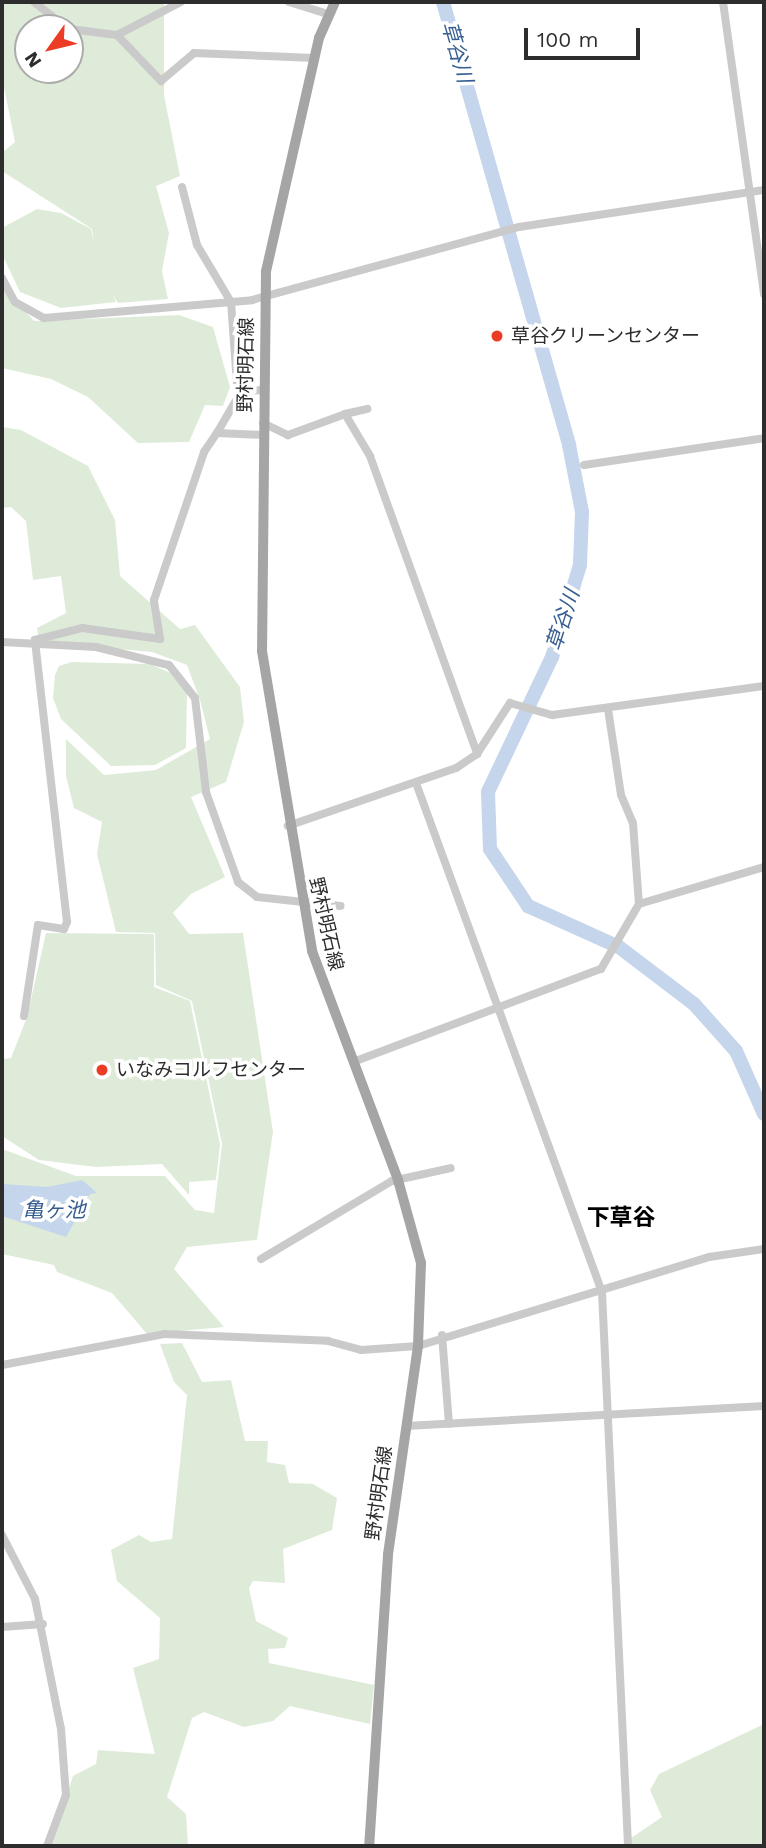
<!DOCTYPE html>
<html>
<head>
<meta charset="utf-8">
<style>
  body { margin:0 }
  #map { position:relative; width:766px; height:1848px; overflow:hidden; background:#fff; font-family:"Work Sans","Noto Sans JP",sans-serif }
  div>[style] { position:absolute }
  .green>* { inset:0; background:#dfebd9 }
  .water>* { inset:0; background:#c4d5ec }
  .river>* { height:14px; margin:-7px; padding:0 7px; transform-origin:7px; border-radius:7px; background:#c4d5ec }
  .minor>* { height:8px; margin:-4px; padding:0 4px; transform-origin:4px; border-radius:4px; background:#cacaca }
  .major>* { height:10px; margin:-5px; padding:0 5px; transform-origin:5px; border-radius:5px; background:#a5a5a5 }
  .dots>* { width:19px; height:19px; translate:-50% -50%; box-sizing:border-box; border:4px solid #fff; border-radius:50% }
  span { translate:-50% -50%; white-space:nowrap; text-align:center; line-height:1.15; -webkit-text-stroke:7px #fff; paint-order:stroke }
  .poi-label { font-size:19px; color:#2d2d2d }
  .left { translate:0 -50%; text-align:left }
  .street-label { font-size:19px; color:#2d2d2d }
  .water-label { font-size:21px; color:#375e92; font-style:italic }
  .quarter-label { font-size:23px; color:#000; font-weight:700 }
  .frame { position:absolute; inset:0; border:4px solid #2d2d2d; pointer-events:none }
  .north { position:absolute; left:14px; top:14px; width:70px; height:70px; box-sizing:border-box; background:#fff; border:2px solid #ababab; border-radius:50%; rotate:236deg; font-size:19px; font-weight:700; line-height:28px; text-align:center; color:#2d2d2d }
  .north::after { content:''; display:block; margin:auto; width:24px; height:32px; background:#ed3c25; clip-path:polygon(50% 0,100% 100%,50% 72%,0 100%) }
  .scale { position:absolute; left:524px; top:28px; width:116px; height:32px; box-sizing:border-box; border:4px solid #2d2d2d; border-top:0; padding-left:9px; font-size:21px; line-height:24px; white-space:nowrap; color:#2d2d2d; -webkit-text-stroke:5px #fff; paint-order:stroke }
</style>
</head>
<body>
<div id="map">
  <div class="green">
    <i style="clip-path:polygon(evenodd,2px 2px,164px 2px,164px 95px,180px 176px,156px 186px,169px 233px,162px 271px,168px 299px,118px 303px,113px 295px,116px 302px,61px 308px,20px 292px,2px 254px,2px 228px,37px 209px,61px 213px,91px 229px,94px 242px,92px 229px,2px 171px,2px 153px,15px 142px,2px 77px,2px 2px,28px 28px,70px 28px,70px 70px,28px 70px,28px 28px)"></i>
    <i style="clip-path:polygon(2px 285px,34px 321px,179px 315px,213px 327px,230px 387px,223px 406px,205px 405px,189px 442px,138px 443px,88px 397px,51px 379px,2px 368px)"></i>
    <i style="clip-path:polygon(2px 427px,21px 430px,88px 466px,115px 520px,120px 576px,180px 629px,195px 625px,240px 687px,244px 722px,226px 782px,191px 797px,225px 877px,191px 894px,173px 913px,189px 934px,243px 933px,273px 1132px,257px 1240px,187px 1247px,174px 1269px,224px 1327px,147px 1334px,112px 1293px,57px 1272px,54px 1265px,2px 1254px,2px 1149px,76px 1176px,165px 1176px,195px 1210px,214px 1213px,222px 1144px,192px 1001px,156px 985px,155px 933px,116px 932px,97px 854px,102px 822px,74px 808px,66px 776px,66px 739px,104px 775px,156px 770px,210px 739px,200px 700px,187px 665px,152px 652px,39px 642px,37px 628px,66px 613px,61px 576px,33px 580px,26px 521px,11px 507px,2px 508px)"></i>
    <i style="clip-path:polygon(72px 662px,150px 664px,175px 675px,187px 693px,186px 748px,155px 765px,111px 766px,61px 719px,53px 698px,55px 675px,59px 666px)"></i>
    <i style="clip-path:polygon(46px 933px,154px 934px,154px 987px,190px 1001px,220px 1144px,216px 1180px,189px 1182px,189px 1195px,162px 1164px,96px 1167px,39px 1160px,2px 1136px,2px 1059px,11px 1058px,27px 1017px)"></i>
    <i style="clip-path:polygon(182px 1343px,202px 1382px,231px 1380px,245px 1441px,268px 1441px,267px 1462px,285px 1465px,289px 1483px,313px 1484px,337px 1498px,332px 1530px,283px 1549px,285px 1583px,253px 1581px,249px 1588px,256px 1621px,288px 1638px,285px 1648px,268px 1649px,269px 1663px,374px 1685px,370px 1724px,290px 1706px,273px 1721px,244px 1727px,204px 1712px,192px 1718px,167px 1797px,186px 1814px,188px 1846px,50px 1846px,73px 1776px,96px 1764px,98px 1750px,155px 1754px,133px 1668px,159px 1659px,160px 1618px,117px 1581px,111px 1550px,139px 1535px,151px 1542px,172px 1539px,187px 1395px,174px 1382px,160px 1344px)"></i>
    <i style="clip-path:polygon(764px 1724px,764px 1846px,631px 1846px,631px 1838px,662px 1817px,650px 1790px,659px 1774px)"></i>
  </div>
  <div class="water">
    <i style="clip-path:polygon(82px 1180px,97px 1193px,90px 1194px,66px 1237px,2px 1216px,2px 1184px,47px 1187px)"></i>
  </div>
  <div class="river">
    <i style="left:443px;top:2px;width:461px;rotate:74.1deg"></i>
    <i style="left:569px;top:445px;width:68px;rotate:79deg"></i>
    <i style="left:582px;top:512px;width:53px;rotate:92.2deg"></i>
    <i style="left:580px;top:565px;width:96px;rotate:106.9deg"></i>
    <i style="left:552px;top:657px;width:149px;rotate:115.4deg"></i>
    <i style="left:488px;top:792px;width:57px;rotate:88deg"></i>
    <i style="left:490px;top:849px;width:69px;rotate:56.3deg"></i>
    <i style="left:528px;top:906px;width:100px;rotate:24.3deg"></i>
    <i style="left:619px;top:947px;width:94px;rotate:37.2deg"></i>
    <i style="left:694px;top:1004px;width:63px;rotate:48.2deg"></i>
    <i style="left:736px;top:1051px;width:69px;rotate:66deg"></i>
  </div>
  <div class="minor">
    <i style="left:34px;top:2px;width:42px;rotate:38.2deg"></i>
    <i style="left:289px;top:2px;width:41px;rotate:17.1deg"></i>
    <i style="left:723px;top:2px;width:295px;rotate:82deg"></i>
    <i style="left:70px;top:29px;width:47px;rotate:7.3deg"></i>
    <i style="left:117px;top:35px;width:64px;rotate:46.3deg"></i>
    <i style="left:161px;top:81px;width:43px;rotate:-40.3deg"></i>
    <i style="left:194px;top:53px;width:120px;rotate:2.4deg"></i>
    <i style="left:117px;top:35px;width:72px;rotate:-27.3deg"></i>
    <i style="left:182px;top:187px;width:60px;rotate:75.5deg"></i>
    <i style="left:197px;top:245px;width:66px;rotate:59.2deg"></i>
    <i style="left:231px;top:302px;width:95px;rotate:85.8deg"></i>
    <i style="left:238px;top:397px;width:42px;rotate:120.3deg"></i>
    <i style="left:2px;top:278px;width:27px;rotate:62deg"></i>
    <i style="left:15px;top:302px;width:33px;rotate:29deg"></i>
    <i style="left:44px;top:318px;width:209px;rotate:-4.9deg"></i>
    <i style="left:252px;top:300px;width:277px;rotate:-15.3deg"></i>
    <i style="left:519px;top:227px;width:248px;rotate:-8.6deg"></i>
    <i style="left:237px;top:391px;width:26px;rotate:-2deg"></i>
    <i style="left:345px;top:414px;width:23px;rotate:-13deg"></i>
    <i style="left:263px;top:423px;width:28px;rotate:26deg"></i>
    <i style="left:288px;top:435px;width:61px;rotate:-20.2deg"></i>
    <i style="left:345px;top:414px;width:49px;rotate:59.2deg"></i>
    <i style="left:370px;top:456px;width:317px;rotate:70.2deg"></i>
    <i style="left:477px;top:754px;width:25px;rotate:146deg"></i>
    <i style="left:456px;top:768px;width:178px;rotate:161deg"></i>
    <i style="left:584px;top:465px;width:182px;rotate:-8.5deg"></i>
    <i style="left:2px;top:642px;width:94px;rotate:3deg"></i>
    <i style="left:96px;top:647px;width:75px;rotate:13.9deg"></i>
    <i style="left:169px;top:665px;width:42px;rotate:51.8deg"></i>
    <i style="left:195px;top:698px;width:95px;rotate:83.3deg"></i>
    <i style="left:206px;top:792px;width:96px;rotate:70.4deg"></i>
    <i style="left:238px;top:882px;width:24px;rotate:38deg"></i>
    <i style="left:257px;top:897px;width:84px;rotate:6.1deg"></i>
    <i style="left:608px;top:709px;width:87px;rotate:81.4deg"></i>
    <i style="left:621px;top:795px;width:30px;rotate:67deg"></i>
    <i style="left:633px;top:823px;width:81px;rotate:85.8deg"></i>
    <i style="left:477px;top:754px;width:61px;rotate:-57.1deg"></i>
    <i style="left:510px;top:703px;width:44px;rotate:15.9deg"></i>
    <i style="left:552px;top:715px;width:214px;rotate:-7.8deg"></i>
    <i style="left:416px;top:783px;width:542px;rotate:69.93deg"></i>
    <i style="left:602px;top:1292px;width:555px;rotate:87.31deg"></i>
    <i style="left:24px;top:1016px;width:92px;rotate:-81.3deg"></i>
    <i style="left:38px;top:925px;width:26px;rotate:9deg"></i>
    <i style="left:64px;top:929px;width:8px;rotate:-67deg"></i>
    <i style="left:67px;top:922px;width:284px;rotate:-96.5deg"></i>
    <i style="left:35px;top:640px;width:49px;rotate:-14.3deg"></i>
    <i style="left:82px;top:628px;width:79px;rotate:8deg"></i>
    <i style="left:160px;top:639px;width:39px;rotate:-99deg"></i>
    <i style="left:154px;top:600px;width:156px;rotate:-71.3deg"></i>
    <i style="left:204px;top:452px;width:23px;rotate:-56deg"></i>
    <i style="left:217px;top:433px;width:46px;rotate:2.5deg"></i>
    <i style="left:353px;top:1062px;width:265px;rotate:-20.6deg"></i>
    <i style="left:601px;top:969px;width:75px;rotate:-59.7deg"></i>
    <i style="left:639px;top:904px;width:130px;rotate:-16.5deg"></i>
    <i style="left:261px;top:1259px;width:152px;rotate:-30.8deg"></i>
    <i style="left:392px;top:1181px;width:60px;rotate:-12.4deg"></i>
    <i style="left:442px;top:1335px;width:89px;rotate:85.5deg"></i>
    <i style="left:2px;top:1365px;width:165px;rotate:-10.8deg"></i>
    <i style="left:164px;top:1334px;width:164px;rotate:2.4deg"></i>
    <i style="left:328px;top:1341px;width:34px;rotate:15deg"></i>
    <i style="left:361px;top:1350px;width:57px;rotate:-4deg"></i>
    <i style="left:418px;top:1346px;width:304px;rotate:-17deg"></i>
    <i style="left:709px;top:1257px;width:56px;rotate:-8.3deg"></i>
    <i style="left:406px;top:1426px;width:359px;rotate:-3.2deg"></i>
    <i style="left:2px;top:1535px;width:72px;rotate:62.7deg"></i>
    <i style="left:35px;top:1599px;width:133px;rotate:78.7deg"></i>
    <i style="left:61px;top:1729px;width:66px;rotate:85.7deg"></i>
    <i style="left:66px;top:1795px;width:54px;rotate:110.4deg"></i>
    <i style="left:2px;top:1627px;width:41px;rotate:-4.2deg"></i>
  </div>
  <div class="major">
    <i style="left:335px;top:2px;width:39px;rotate:114deg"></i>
    <i style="left:319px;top:38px;width:240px;rotate:102.8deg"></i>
    <i style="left:266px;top:272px;width:379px;rotate:90.6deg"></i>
    <i style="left:262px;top:651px;width:304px;rotate:80.5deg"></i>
    <i style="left:312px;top:951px;width:245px;rotate:69.4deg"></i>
    <i style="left:398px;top:1180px;width:86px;rotate:74.5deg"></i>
    <i style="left:421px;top:1263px;width:83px;rotate:92.1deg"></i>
    <i style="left:418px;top:1346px;width:211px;rotate:98.2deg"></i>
    <i style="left:388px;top:1555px;width:292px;rotate:93.7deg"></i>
  </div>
  <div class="dots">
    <i style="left:497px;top:336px;background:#ed3c25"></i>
    <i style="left:102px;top:1070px;background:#ed3c25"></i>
  </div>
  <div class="poi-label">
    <span class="left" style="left:511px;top:336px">草谷クリーンセンター</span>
    <span class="left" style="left:116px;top:1070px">いなみコルフセンター</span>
  </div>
  <div class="street-label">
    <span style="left:246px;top:365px;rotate:-89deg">野村明石線</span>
    <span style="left:326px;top:924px;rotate:77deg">野村明石線</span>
    <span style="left:379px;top:1493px;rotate:-82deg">野村明石線</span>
  </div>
  <div class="water-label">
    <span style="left:457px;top:52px;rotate:74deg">草谷川</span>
    <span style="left:563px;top:620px;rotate:-72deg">草谷川</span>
    <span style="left:54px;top:1210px">亀ヶ池</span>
  </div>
  <div class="quarter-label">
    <span style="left:621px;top:1218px">下草谷</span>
  </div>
  <div class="frame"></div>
  <div class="north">N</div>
  <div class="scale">100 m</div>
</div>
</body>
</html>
